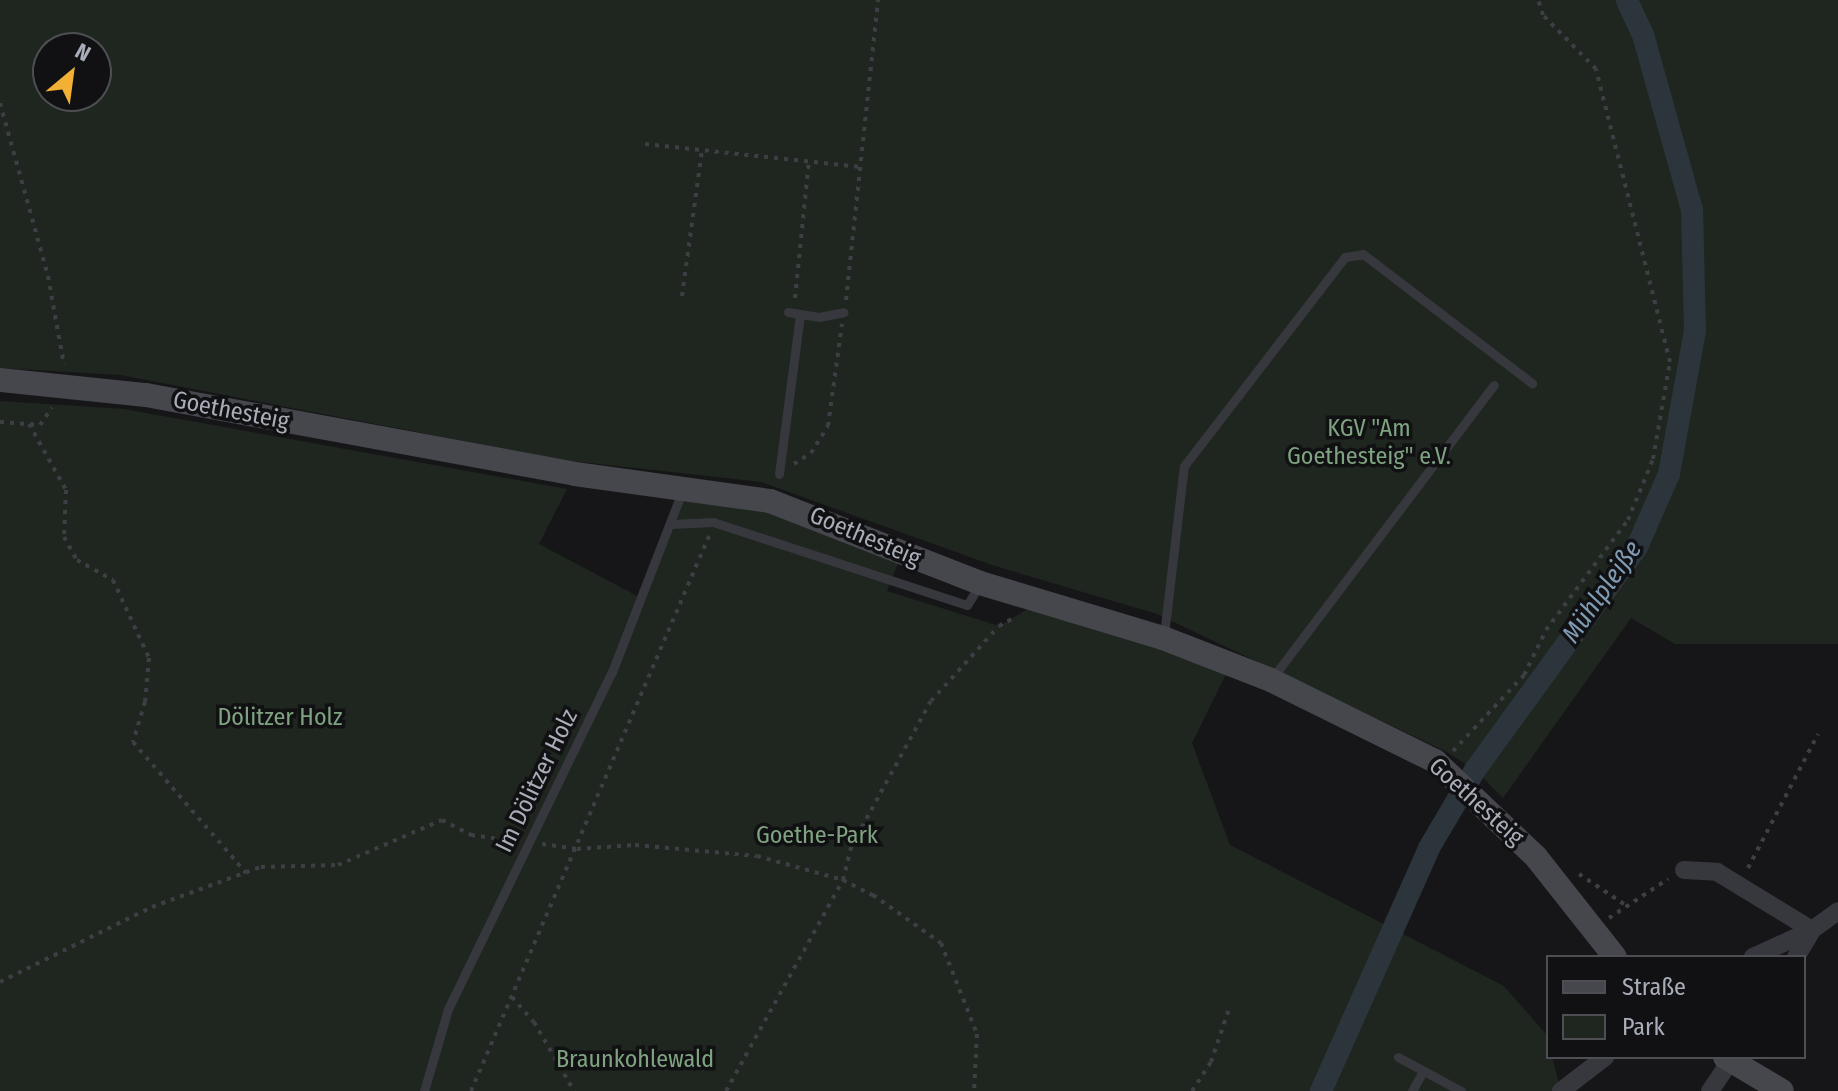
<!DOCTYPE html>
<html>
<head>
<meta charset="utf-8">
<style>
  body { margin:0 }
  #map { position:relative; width:1838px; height:1091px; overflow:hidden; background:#161618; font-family:"Fira Sans Condensed",sans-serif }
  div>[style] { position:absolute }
  .green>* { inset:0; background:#1e261f }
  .canal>* { height:22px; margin:-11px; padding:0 11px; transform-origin:11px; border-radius:11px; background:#2c353c }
  .path>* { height:4px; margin-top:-2px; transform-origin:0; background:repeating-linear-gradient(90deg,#3d3f44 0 4px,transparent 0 10px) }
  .service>* { height:9px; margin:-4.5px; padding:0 4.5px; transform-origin:4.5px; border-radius:4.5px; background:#37383d }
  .minor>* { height:18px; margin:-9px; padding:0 9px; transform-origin:9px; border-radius:9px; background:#37383d }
  .secondary>* { height:24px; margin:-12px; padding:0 12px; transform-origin:12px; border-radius:12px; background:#45474d }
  span { translate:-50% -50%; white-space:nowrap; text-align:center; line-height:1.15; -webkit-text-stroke:7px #111113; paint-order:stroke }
  .street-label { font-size:24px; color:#a8adb8 }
  .park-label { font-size:24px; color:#7fa381 }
  .water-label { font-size:26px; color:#7f9bb3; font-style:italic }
  .legend { position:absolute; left:1546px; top:955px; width:260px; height:104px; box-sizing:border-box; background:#111113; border:2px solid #4d4f55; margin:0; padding:10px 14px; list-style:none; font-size:24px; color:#a8adb8 }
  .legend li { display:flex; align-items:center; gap:16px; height:40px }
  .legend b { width:40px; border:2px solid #4d4f55 }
  .north { position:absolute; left:32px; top:32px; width:80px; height:80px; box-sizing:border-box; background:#111113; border:2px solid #4d4f55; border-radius:50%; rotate:29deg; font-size:22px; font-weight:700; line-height:32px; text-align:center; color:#a8adb8 }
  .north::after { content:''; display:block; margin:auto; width:28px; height:36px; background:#f2b134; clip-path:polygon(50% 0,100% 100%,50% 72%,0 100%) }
</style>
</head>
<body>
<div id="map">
  <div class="green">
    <i style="clip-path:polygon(evenodd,0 0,1838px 0,1838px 644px,1675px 644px,1631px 618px,1503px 798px,1475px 770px,1447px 752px,1157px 614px,992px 565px,761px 482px,563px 460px,120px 375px,0 368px,0 0,48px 48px,96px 48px,96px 96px,48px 96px,48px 48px)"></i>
    <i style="clip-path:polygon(0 401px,124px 409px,567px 489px,539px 544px,643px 599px,684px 487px,902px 553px,887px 591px,999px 626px,1041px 601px,1231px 664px,1192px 743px,1230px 845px,1504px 986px,1546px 1034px,1548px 1057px,1552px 1057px,1561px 1091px,0 1091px)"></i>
  </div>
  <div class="canal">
    <i style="left:1321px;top:1091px;width:266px;rotate:-66deg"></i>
    <i style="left:1429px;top:848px;width:91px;rotate:-59.5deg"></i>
    <i style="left:1475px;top:770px;width:276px;rotate:-54deg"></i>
    <i style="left:1637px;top:547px;width:80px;rotate:-66.3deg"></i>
    <i style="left:1669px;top:474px;width:145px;rotate:-79.7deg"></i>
    <i style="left:1695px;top:331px;width:121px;rotate:-91.4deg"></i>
    <i style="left:1692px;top:210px;width:182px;rotate:-105.6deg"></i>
    <i style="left:1643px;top:35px;width:38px;rotate:-115deg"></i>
  </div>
  <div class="path">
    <i style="left:0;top:103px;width:180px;rotate:74.5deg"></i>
    <i style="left:48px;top:276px;width:90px;rotate:79.8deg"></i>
    <i style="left:645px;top:144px;width:217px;rotate:6.1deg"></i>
    <i style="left:682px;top:296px;width:147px;rotate:-82.2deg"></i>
    <i style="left:795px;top:298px;width:138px;rotate:-84.2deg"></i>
    <i style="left:846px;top:300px;width:302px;rotate:-83.9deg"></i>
    <i style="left:0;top:422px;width:40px;rotate:4.3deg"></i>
    <i style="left:40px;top:425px;width:21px;rotate:-55deg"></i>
    <i style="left:29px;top:424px;width:76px;rotate:60.7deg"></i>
    <i style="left:66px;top:490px;width:47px;rotate:92.4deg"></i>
    <i style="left:64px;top:537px;width:26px;rotate:61deg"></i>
    <i style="left:77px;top:560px;width:41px;rotate:29.1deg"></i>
    <i style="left:113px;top:580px;width:86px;rotate:65.2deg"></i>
    <i style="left:149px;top:658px;width:44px;rotate:95.2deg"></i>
    <i style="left:145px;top:702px;width:42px;rotate:106.7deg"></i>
    <i style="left:133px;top:742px;width:173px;rotate:49.2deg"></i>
    <i style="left:794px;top:464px;width:20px;rotate:-33deg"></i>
    <i style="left:811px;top:453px;width:32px;rotate:-58deg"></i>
    <i style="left:828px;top:426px;width:103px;rotate:-82.2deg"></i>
    <i style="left:1453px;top:751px;width:104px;rotate:-46.9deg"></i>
    <i style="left:1524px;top:675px;width:50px;rotate:-63.9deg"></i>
    <i style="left:1546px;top:630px;width:137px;rotate:-53.3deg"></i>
    <i style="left:1628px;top:520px;width:66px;rotate:-67.7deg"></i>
    <i style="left:1653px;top:459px;width:98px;rotate:-80.1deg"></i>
    <i style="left:1670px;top:362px;width:302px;rotate:-104.2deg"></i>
    <i style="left:1596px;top:69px;width:76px;rotate:-134.5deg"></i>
    <i style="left:1543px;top:15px;width:16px;rotate:-108deg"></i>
    <i style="left:542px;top:844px;width:35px;rotate:8deg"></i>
    <i style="left:577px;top:849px;width:58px;rotate:-3.9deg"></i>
    <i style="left:635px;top:845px;width:122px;rotate:5.2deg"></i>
    <i style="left:757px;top:856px;width:89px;rotate:15.6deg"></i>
    <i style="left:843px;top:880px;width:34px;rotate:27deg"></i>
    <i style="left:873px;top:895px;width:83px;rotate:35.2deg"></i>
    <i style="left:941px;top:943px;width:98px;rotate:68.4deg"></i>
    <i style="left:977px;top:1034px;width:57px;rotate:93deg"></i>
    <i style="left:1748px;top:868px;width:151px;rotate:-62.4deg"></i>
    <i style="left:1579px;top:874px;width:54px;rotate:33.7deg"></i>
    <i style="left:1609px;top:918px;width:71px;rotate:-33.5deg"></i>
    <i style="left:0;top:982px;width:169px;rotate:-26.3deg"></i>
    <i style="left:152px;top:907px;width:116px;rotate:-20.2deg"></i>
    <i style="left:261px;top:867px;width:77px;rotate:-1.5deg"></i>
    <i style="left:338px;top:865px;width:113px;rotate:-23.4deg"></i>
    <i style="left:442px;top:820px;width:33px;rotate:27deg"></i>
    <i style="left:471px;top:835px;width:42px;rotate:8.1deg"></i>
    <i style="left:512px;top:997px;width:33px;rotate:49deg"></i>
    <i style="left:534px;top:1022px;width:80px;rotate:59.9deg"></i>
    <i style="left:471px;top:1091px;width:604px;rotate:-66.79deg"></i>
    <i style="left:726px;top:1091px;width:241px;rotate:-61deg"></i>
    <i style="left:843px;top:880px;width:36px;rotate:-76deg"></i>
    <i style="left:852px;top:845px;width:164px;rotate:-61.3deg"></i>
    <i style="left:931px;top:701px;width:101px;rotate:-47.8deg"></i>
    <i style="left:999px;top:626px;width:18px;rotate:-29deg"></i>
    <i style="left:1192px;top:1091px;width:35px;rotate:-57deg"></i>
    <i style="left:1211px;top:1062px;width:59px;rotate:-71.3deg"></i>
  </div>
  <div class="service">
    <i style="left:788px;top:312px;width:31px;rotate:9deg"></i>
    <i style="left:819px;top:317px;width:25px;rotate:-11deg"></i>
    <i style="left:779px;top:474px;width:161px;rotate:-82.5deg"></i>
    <i style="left:671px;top:524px;width:42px;rotate:-2.7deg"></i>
    <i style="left:713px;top:522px;width:267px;rotate:18.1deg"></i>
    <i style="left:967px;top:605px;width:22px;rotate:-58deg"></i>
    <i style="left:1164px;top:635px;width:170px;rotate:-83.3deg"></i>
    <i style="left:1184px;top:466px;width:264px;rotate:-52.4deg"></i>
    <i style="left:1345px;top:257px;width:18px;rotate:-9deg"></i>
    <i style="left:1363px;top:254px;width:213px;rotate:37.4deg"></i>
    <i style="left:1273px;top:677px;width:366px;rotate:-52.9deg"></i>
    <i style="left:1398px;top:1057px;width:72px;rotate:28.4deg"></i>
    <i style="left:424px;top:1091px;width:85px;rotate:-73.7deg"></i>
    <i style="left:448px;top:1009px;width:375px;rotate:-64.1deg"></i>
    <i style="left:612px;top:672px;width:196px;rotate:-68.8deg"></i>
    <i style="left:1412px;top:1091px;width:23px;rotate:-61deg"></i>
  </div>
  <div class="minor">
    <i style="left:1684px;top:870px;width:33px;rotate:3deg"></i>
    <i style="left:1717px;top:872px;width:111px;rotate:31.4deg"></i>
    <i style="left:1753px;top:957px;width:65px;rotate:-24.6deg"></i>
    <i style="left:1796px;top:957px;width:31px;rotate:-59deg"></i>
    <i style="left:1812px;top:930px;width:32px;rotate:-36deg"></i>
    <i style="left:1561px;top:1091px;width:56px;rotate:-37.7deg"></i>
    <i style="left:1710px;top:1091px;width:41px;rotate:-55.9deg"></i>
  </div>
  <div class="secondary">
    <i style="left:0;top:380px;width:147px;rotate:5.9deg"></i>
    <i style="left:146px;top:395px;width:436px;rotate:10.4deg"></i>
    <i style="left:575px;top:474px;width:197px;rotate:7.9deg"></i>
    <i style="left:770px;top:501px;width:225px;rotate:21.3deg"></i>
    <i style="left:980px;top:583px;width:191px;rotate:16.7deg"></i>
    <i style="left:1163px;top:638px;width:116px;rotate:21.3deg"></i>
    <i style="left:1271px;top:680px;width:183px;rotate:26.3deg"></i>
    <i style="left:1435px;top:761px;width:139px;rotate:43.5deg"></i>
    <i style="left:1536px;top:857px;width:127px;rotate:51.7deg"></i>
    <i style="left:1725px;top:1057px;width:66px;rotate:30.8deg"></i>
  </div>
  <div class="street-label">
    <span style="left:231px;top:411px;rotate:11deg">Goethesteig</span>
    <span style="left:865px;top:537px;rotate:23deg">Goethesteig</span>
    <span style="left:537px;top:781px;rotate:-64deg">Im Dölitzer Holz</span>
    <span style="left:1476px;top:802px;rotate:42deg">Goethesteig</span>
  </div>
  <div class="park-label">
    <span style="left:1369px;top:443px">KGV "Am<br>Goethesteig" e.V.</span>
    <span style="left:280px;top:718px">Dölitzer Holz</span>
    <span style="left:817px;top:836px">Goethe-Park</span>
    <span style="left:635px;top:1060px">Braunkohlewald</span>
  </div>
  <div class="water-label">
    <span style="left:1602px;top:592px;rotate:-55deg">Mühlpleiße</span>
  </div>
  <ul class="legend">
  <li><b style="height:10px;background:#45474d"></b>Straße</li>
  <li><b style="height:22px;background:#1e261f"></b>Park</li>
  </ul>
  <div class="north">N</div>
</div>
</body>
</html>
